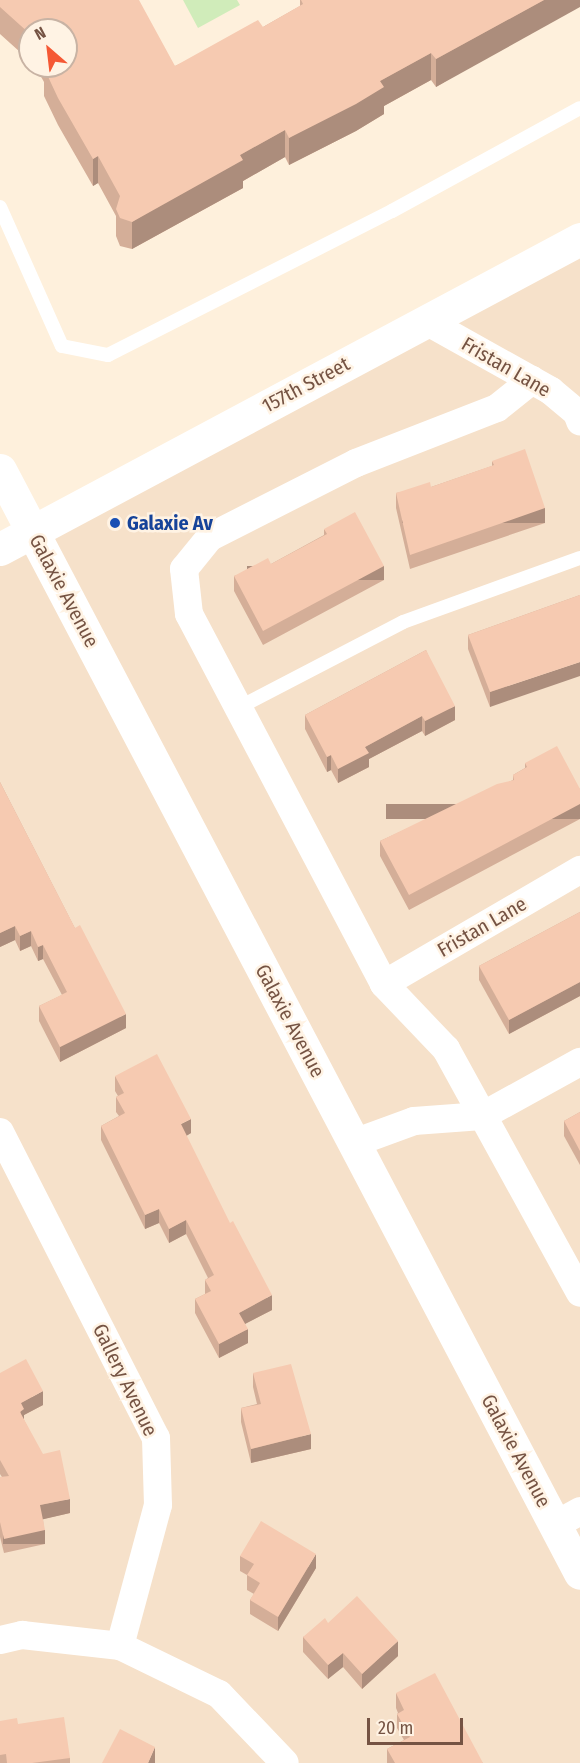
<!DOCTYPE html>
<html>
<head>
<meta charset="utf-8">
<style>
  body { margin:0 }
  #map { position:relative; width:580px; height:1763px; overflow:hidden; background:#fef0dc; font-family:"Fira Sans Condensed",sans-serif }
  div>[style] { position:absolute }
  .residential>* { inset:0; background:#f6e1ca }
  .green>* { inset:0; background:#d0ecba }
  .lane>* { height:14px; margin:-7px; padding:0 7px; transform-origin:7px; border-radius:7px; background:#fff }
  .street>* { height:28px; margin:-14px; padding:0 14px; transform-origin:14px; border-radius:14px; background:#fff }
  .secondary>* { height:33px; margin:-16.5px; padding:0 16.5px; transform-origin:16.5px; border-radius:16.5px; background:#fff }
  .wall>* { inset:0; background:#d4ae98 }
  .shaded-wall>* { inset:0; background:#ac8d7c; transform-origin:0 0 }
  .building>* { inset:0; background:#f6cab1 }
  .dots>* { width:16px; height:16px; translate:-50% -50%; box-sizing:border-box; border:3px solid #fff3e4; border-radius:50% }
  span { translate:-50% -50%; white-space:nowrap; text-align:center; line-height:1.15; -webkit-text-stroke:5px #fff3e4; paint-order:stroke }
  .street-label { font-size:20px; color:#755343 }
  .transit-label { font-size:20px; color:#164399; font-weight:700 }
  .left { translate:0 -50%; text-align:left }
  .north { position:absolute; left:18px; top:18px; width:60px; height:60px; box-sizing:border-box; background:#fff3e4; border:2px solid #c8b3a4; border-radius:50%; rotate:332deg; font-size:16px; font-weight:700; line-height:24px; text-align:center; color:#755343 }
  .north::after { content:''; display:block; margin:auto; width:21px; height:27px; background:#f55834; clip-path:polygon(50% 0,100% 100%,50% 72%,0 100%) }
  .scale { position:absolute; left:367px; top:1718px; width:96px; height:27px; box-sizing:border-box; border:3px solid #755343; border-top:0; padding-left:8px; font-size:18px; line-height:21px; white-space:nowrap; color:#755343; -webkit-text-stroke:4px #fff3e4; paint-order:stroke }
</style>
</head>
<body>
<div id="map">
  <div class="residential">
    <i style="clip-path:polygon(580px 239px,580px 1763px,0 1763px,0 549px)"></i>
  </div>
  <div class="green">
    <i style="clip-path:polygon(183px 0,237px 0,240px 5px,198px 28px)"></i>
  </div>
  <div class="lane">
    <i style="left:0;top:207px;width:152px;rotate:66deg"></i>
    <i style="left:62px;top:346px;width:47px;rotate:11.1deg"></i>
    <i style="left:108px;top:355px;width:318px;rotate:-26.9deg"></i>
    <i style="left:392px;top:211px;width:214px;rotate:-28.7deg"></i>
    <i style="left:236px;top:709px;width:188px;rotate:-27.5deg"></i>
    <i style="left:403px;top:622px;width:188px;rotate:-19.9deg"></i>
  </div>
  <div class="street">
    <i style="left:426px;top:321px;width:143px;rotate:29.2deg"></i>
    <i style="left:551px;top:391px;width:34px;rotate:40deg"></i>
    <i style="left:577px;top:413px;width:9px;rotate:69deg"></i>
    <i style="left:532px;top:380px;width:45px;rotate:141.3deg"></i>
    <i style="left:497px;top:408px;width:151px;rotate:158.7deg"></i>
    <i style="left:356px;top:463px;width:164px;rotate:153.1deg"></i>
    <i style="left:210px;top:537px;width:41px;rotate:129.1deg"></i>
    <i style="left:184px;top:569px;width:45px;rotate:83.7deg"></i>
    <i style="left:189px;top:614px;width:418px;rotate:62.2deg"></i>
    <i style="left:384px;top:984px;width:90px;rotate:46.4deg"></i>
    <i style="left:446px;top:1049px;width:278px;rotate:61.2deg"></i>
    <i style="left:384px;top:984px;width:227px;rotate:-30.2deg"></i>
    <i style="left:0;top:1132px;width:343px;rotate:63deg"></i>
    <i style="left:156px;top:1438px;width:67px;rotate:88.3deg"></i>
    <i style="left:158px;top:1505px;width:146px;rotate:105.1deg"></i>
    <i style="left:354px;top:1143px;width:64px;rotate:-20.1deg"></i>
    <i style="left:414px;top:1121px;width:68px;rotate:-4.2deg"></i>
    <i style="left:482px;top:1116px;width:112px;rotate:-28.9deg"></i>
    <i style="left:555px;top:1525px;width:29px;rotate:-29deg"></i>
    <i style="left:0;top:1640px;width:23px;rotate:-13deg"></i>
    <i style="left:22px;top:1635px;width:99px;rotate:6.4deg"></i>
    <i style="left:120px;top:1646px;width:110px;rotate:25.9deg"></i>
    <i style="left:219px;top:1694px;width:95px;rotate:46.3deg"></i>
  </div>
  <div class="secondary">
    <i style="left:0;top:470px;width:1246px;rotate:62.26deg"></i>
    <i style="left:0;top:549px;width:658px;rotate:-28.12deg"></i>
  </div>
  <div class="wall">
    <i style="clip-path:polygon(0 0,175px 66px,263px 27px,300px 6px,300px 0,580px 0,436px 87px,431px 80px,384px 106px,384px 114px,356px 131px,289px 165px,285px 157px,243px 181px,243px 188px,132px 249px,120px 246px,116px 236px,116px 216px,98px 183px,93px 186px,58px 125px,44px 96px,44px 82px,35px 66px,66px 66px,30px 30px,30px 61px,0 34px)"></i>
    <i style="clip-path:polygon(492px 461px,545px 523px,410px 569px,396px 508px,396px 493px,431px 487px,492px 466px)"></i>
    <i style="clip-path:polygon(324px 529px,384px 580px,263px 645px,234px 591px,234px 576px,271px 564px,324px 535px)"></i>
    <i style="clip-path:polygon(580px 595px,490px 707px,468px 649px,468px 635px)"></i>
    <i style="clip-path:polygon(426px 650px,455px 720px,425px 736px,422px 731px,369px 759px,369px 767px,338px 783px,331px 770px,327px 772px,305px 729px,305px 715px)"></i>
    <i style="clip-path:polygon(525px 763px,580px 789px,580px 819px,409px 910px,380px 856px,380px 841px,513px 780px,513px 775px,525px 768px)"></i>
    <i style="clip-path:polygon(0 782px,126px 1028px,60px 1062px,39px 1021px,39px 1006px,62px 995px,43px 959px,38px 961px,31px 946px,20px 951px,15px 940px,0 947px)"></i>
    <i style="clip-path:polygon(580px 912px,580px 996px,509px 1034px,479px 980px,479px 966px)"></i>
    <i style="clip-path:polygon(115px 1076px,191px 1133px,186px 1136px,272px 1310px,245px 1324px,248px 1343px,219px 1358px,195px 1313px,195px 1299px,205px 1294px,205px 1280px,208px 1278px,186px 1234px,169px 1243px,159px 1223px,145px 1229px,101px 1140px,101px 1126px,119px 1116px,116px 1112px,116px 1097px,118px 1096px,115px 1091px)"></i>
    <i style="clip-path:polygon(580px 1112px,580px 1165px,564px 1136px,564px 1121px)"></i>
    <i style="clip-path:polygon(0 1373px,43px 1405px,24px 1415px,24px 1420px,70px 1513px,43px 1519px,45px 1544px,4px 1553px,0 1537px,0 1477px,2px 1477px,0 1474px)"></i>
    <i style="clip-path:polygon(253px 1373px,311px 1449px,251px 1463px,241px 1422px,241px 1408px,257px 1404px,253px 1387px)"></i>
    <i style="clip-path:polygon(240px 1556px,316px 1568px,278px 1631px,250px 1614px,250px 1600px,254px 1594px,247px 1590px,247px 1575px,240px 1571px)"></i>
    <i style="clip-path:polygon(328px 1623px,398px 1656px,362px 1689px,343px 1667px,328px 1679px,303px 1652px,303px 1637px)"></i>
    <i style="clip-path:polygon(396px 1693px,483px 1763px,387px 1763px,387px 1749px,404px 1740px,397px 1728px,397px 1714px,398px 1713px,396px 1708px)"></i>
    <i style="clip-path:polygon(0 1721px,18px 1724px,70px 1758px,70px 1763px,0 1763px)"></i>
  </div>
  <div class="shaded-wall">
    <i style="clip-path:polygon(544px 0,580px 0,580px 7px,436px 87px,436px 59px)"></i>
    <i style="clip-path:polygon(431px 53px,431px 80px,384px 106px,384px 114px,356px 131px,289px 165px,289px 138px,380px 81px)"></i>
    <i style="clip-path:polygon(285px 130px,285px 157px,243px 181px,243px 188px,132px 249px,132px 222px,240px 155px)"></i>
    <i style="clip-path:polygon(98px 156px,98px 183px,93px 186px,93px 159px)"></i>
    <i style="left:545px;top:508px;width:15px;height:143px;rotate:90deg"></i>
    <i style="left:384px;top:566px;width:14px;height:137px;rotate:90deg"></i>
    <i style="clip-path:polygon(580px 662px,580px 676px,490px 707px,490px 692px)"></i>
    <i style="clip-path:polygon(455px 706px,455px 720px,425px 736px,425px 721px)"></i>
    <i style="clip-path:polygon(422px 716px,422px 731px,369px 759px,369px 767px,338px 783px,338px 769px,365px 747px)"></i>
    <i style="clip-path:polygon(331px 755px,331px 770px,327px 772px,327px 757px)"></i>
    <i style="left:580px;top:804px;width:15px;height:194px;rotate:90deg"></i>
    <i style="clip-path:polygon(15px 926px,15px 940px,0 947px,0 933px)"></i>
    <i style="clip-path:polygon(31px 931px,31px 946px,20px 951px,20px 936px)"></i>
    <i style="clip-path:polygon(43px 945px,43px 959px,38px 961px,38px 947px)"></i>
    <i style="clip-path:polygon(580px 982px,580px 996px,509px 1034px,509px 1020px)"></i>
    <i style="clip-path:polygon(126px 1014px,126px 1028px,60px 1062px,60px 1047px)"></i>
    <i style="clip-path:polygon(191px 1119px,191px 1133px,181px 1139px,181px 1124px)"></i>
    <i style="clip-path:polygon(159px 1209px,159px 1223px,145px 1229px,145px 1215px)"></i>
    <i style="clip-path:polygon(186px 1220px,186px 1234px,169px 1243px,169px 1229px)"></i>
    <i style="clip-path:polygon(272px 1295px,272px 1310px,239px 1327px,239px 1313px)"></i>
    <i style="clip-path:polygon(248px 1329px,248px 1343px,219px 1358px,219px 1344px)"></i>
    <i style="clip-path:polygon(43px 1391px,43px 1405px,24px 1415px,24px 1424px,20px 1427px,21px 1403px)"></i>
    <i style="clip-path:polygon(311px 1434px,311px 1449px,251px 1463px,251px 1449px)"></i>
    <i style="clip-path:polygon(70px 1499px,70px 1513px,40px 1520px,40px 1505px)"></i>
    <i style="left:45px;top:1530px;width:14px;height:42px;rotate:90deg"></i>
    <i style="clip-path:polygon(316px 1554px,316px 1568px,278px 1631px,278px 1617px)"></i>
    <i style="clip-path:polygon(398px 1641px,398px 1656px,362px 1689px,362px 1674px)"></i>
    <i style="clip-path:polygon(343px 1653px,343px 1667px,328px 1679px,328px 1665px)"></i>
    <i style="clip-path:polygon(155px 1747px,155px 1763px,148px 1763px)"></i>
  </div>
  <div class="building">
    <i style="clip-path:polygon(0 0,139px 0,175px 66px,258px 20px,263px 27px,303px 4px,301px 0,544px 0,436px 59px,431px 53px,380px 81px,384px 87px,356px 104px,289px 138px,285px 130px,240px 155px,243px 160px,132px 222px,120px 218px,116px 209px,120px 196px,98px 156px,93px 159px,58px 98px,44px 68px,49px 66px,66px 66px,66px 30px,30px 30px,30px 34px,0 7px)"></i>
    <i style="clip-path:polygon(525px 449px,545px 508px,410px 555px,396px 493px,430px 482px,431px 487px,494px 465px,492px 461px)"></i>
    <i style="clip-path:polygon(355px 512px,384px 566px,263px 631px,234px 576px,268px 558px,271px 564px,327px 534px,324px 529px)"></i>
    <i style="clip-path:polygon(580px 595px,580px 662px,490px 692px,468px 635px)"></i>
    <i style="clip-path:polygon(426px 650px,455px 706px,425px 721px,422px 716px,365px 747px,369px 753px,338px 769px,331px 755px,327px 757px,305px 715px)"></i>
    <i style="clip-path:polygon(557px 746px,580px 789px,580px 804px,409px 895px,380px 841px,497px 784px,514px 780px,513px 775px,527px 767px,525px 763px)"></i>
    <i style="clip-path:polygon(0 782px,75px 928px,80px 925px,126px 1014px,60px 1047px,39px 1006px,67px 992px,43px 945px,38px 947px,31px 931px,20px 936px,15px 926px,0 933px)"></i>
    <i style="clip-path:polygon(580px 912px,580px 982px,509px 1020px,479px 966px)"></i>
    <i style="clip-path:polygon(157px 1054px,191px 1119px,181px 1124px,230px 1223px,233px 1221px,272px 1295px,239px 1313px,248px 1329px,219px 1344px,195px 1299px,211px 1291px,205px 1280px,214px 1275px,186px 1220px,169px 1229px,159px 1209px,145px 1215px,101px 1126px,125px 1113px,116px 1097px,124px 1093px,115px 1076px)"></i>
    <i style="clip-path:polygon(580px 1112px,580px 1151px,564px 1121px)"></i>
    <i style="clip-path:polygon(26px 1359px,43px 1391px,21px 1403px,24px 1409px,20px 1412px,43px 1454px,60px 1450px,70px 1499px,40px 1505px,45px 1530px,4px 1539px,0 1522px,0 1477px,9px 1476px,0 1460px,0 1373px)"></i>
    <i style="clip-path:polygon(291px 1364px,311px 1434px,251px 1449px,241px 1408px,261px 1404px,253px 1373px)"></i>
    <i style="clip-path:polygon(261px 1521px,316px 1554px,278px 1617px,250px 1600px,260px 1583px,247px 1575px,254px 1564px,240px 1556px)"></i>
    <i style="clip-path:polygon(357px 1596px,398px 1641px,362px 1674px,343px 1653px,328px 1665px,303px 1637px,325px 1618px,328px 1623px)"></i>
    <i style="clip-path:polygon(435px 1673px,483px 1763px,395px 1763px,387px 1749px,410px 1737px,397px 1714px,404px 1710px,396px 1693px)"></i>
    <i style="clip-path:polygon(64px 1717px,70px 1758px,32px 1763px,7px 1763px,6px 1754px,0 1755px,0 1721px,17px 1718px,18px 1724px)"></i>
    <i style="clip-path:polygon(120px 1729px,155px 1747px,148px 1763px,102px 1763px)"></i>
  </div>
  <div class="dots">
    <i style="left:115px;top:523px;background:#1a4fb4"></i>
  </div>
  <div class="street-label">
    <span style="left:506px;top:367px;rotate:30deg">Fristan Lane</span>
    <span style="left:306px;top:385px;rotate:-28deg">157th Street</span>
    <span style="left:64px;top:591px;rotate:62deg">Galaxie Avenue</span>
    <span style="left:482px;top:927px;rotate:-30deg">Fristan Lane</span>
    <span style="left:290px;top:1021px;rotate:62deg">Galaxie Avenue</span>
    <span style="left:125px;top:1380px;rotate:64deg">Gallery Avenue</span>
    <span style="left:516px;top:1451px;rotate:62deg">Galaxie Avenue</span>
  </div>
  <div class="transit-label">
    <span class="left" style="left:127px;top:523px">Galaxie Av</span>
  </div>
  <div class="north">N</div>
  <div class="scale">20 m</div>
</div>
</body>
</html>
